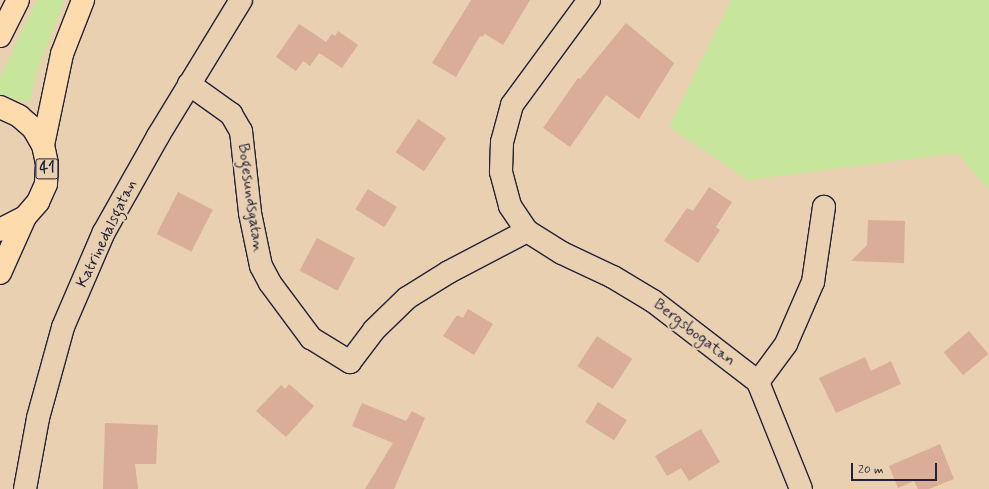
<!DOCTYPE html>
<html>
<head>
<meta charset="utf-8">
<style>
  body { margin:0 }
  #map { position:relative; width:989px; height:489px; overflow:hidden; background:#e8d0b0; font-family:Mynerve,sans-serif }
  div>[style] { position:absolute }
  .green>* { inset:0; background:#c8e59c }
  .building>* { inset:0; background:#d9ad97; transform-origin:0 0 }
  .roads { filter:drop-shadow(1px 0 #22223b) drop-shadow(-1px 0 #22223b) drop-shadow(0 1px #22223b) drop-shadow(0 -1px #22223b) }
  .minor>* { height:22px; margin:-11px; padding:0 11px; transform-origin:11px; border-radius:11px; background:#e8d0b0 }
  .major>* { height:22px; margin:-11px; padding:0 11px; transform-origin:11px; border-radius:11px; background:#fedbac }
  span { translate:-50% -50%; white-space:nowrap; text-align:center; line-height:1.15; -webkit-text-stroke:4px #e8d0b0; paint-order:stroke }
  .shield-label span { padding:1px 3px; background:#e8d0b0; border:1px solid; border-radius:3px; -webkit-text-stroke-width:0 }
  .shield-label { font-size:15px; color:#22223b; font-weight:700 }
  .street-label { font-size:16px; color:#22223b }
  .scale { position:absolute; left:851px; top:463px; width:86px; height:18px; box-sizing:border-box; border:2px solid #22223b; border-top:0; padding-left:5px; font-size:12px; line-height:14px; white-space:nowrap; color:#22223b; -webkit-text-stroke:3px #e8d0b0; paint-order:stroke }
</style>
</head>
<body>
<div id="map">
  <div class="green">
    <i style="clip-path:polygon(37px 0,65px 0,38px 68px,29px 103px,0 95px,0 77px)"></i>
    <i style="clip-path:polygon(731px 0,989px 0,989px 190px,957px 153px,748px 180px,669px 127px)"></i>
  </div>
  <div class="building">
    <i style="clip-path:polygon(471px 0,530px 0,503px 45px,485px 34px,482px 37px,480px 36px,456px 77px,432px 63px)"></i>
    <i style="clip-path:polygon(626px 23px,674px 63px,639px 119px,606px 95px,570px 147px,543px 128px,578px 78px,580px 79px)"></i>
    <i style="clip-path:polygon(299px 24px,326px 42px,332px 34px,335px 36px,338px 31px,358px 45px,342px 68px,319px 53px,310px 66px,303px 61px,296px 71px,276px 57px)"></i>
    <i style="left:418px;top:119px;width:34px;height:40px;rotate:34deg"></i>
    <i style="clip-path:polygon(709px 187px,732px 202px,716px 227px,720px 230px,698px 263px,664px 241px,687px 208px,693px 211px)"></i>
    <i style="left:368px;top:189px;width:34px;height:24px;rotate:32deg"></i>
    <i style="left:178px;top:192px;width:39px;height:47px;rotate:27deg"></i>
    <i style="clip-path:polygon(868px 220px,905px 221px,904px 263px,851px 261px,867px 245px)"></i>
    <i style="left:317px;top:238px;width:43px;height:37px;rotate:28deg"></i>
    <i style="clip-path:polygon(468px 309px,493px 324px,474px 355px,443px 336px,457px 315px,463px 318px)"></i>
    <i style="left:969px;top:331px;width:30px;height:33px;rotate:50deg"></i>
    <i style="left:597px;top:336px;width:42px;height:36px;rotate:33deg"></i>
    <i style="clip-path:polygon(865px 357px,871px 371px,891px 361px,901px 384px,836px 413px,819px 378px)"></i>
    <i style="clip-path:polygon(289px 384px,314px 406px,286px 437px,256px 411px,281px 385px,285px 389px)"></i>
    <i style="left:598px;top:402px;width:34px;height:24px;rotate:32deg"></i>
    <i style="clip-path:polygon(362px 403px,406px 421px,412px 411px,425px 418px,394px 489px,365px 489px,393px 443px,352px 426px)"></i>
    <i style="clip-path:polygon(105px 423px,158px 425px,156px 464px,135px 464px,138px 489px,103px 489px)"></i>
    <i style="clip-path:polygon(701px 429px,720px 462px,689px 481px,681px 468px,667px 476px,655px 456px)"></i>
    <i style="clip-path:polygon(940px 444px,954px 479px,929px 489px,918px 489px,914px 481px,898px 488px,889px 466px)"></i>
  </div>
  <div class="roads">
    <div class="minor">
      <i style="left:589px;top:0;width:130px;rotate:126.3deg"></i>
      <i style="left:512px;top:105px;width:38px;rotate:105deg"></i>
      <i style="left:502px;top:142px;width:30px;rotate:92deg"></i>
      <i style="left:501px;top:172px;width:35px;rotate:75deg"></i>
      <i style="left:510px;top:206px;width:30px;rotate:56deg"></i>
      <i style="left:527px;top:231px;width:41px;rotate:32.2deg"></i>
      <i style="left:562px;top:253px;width:56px;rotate:25.2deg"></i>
      <i style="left:613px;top:277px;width:47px;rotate:31deg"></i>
      <i style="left:653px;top:301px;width:133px;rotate:37.6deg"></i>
      <i style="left:758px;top:382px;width:115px;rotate:68.1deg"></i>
      <i style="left:189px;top:84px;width:52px;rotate:35.5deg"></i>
      <i style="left:231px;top:114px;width:20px;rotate:60deg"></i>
      <i style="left:241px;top:131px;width:82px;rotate:83.7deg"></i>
      <i style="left:250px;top:213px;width:54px;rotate:78.3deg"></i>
      <i style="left:261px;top:266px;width:19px;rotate:62deg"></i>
      <i style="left:270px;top:283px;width:69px;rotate:53.3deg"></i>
      <i style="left:311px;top:338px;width:46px;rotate:31.6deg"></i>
      <i style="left:350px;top:362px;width:40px;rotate:-53deg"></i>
      <i style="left:374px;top:330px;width:46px;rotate:-44.1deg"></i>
      <i style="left:407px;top:298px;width:49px;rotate:-31.8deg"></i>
      <i style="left:449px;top:272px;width:88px;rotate:-27.7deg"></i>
      <i style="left:758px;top:382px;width:47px;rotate:-53.6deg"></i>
      <i style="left:786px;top:344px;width:68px;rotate:-66.5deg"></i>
      <i style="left:813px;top:282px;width:76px;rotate:-81.7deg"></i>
      <i style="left:25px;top:489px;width:72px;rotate:-79.6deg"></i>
      <i style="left:38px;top:418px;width:94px;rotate:-74.6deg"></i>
      <i style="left:63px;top:327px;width:103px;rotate:-66.7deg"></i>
      <i style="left:104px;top:232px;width:110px;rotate:-60.6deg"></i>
      <i style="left:158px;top:136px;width:159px;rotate:-58.6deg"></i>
    </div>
    <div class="major">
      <i style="left:0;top:36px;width:40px;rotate:-63.4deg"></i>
      <i style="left:0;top:107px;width:21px;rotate:25deg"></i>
      <i style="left:19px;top:116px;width:18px;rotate:41deg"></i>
      <i style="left:33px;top:128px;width:20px;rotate:60deg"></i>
      <i style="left:43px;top:145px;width:19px;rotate:78deg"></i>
      <i style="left:47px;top:164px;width:20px;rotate:93deg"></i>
      <i style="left:46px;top:184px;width:20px;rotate:114deg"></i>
      <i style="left:38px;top:202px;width:20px;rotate:131deg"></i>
      <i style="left:25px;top:217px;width:28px;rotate:153deg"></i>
      <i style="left:43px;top:145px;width:93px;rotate:-78.2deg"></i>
      <i style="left:62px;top:54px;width:58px;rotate:-68.7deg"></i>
      <i style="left:0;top:273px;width:61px;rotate:-65.9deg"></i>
    </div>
  </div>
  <div class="shield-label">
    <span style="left:47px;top:169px">41</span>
  </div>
  <div class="street-label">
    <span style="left:250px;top:198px;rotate:82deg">Bogesundsgatan</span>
    <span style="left:107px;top:234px;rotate:-64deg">Katrinedalsgatan</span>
    <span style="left:694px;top:333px;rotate:38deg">Bergsbogatan</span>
  </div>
  <div class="scale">20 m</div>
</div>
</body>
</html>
